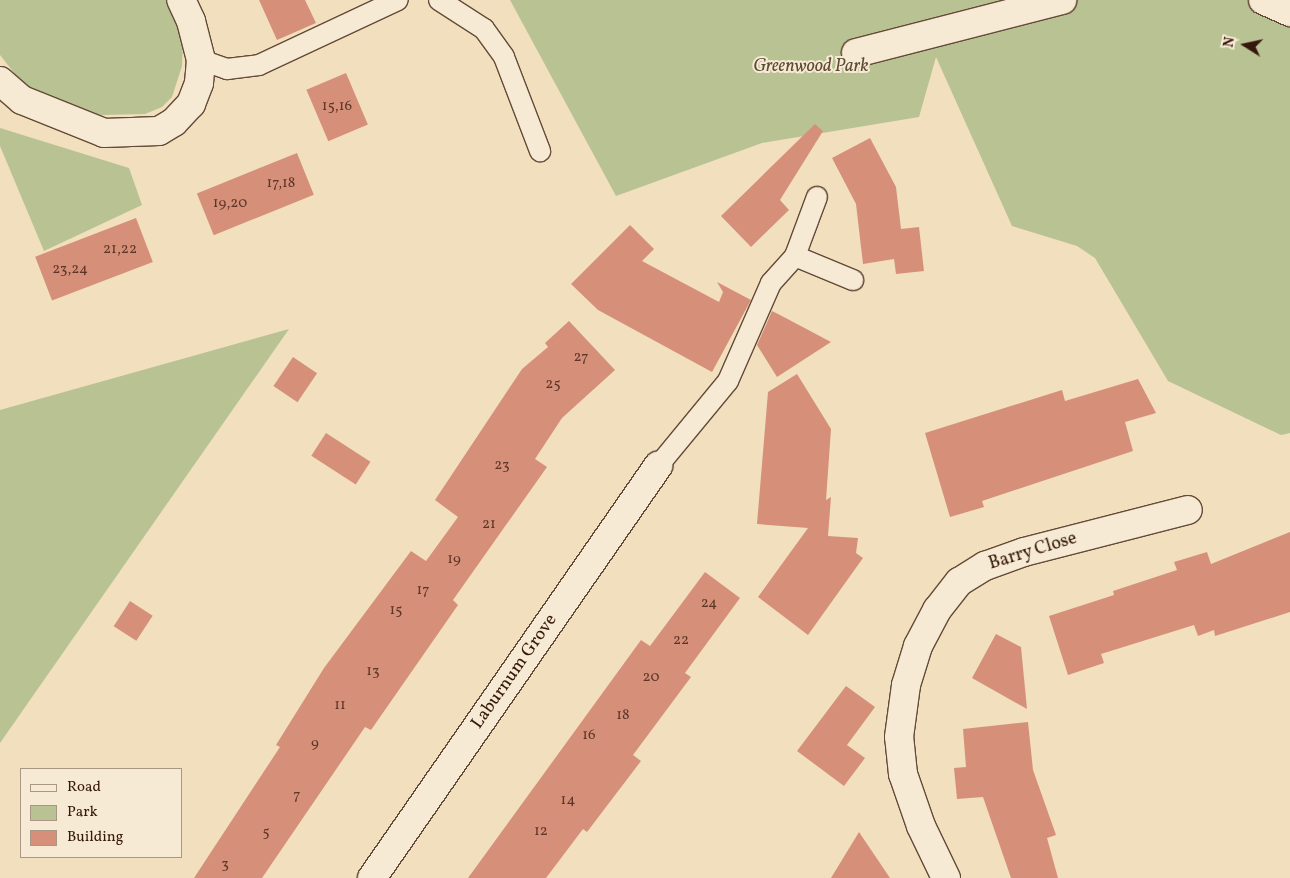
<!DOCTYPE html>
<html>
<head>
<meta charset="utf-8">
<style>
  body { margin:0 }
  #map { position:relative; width:1290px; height:878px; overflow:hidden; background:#f1dfbd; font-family:Vollkorn,serif }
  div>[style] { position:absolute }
  .green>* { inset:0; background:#b9c292 }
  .building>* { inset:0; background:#d6907a; transform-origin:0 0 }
  .roads { filter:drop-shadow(1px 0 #644a38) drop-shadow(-1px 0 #644a38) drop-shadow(0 1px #644a38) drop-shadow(0 -1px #644a38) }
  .lane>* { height:20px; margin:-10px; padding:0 10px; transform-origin:10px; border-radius:10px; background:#f6ead4 }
  .street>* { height:28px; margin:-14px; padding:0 14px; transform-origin:14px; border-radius:14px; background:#f6ead4 }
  span { translate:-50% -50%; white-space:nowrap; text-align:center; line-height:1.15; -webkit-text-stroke:4px #f6ead4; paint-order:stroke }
  .number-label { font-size:15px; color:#5d3627 }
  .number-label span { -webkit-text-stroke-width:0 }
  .park-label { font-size:18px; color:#5d4b34; font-style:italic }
  .street-label { font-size:18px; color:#35180b }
  .legend { position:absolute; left:20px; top:768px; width:162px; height:90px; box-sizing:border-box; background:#f6ead4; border:1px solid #a99684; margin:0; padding:6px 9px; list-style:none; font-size:15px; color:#35180b }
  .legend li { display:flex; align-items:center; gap:10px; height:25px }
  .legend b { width:25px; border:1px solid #a99684 }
  .north { position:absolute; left:1220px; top:20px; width:50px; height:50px; -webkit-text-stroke:4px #f6ead4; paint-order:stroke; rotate:280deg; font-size:14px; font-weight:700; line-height:20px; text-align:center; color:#35180b }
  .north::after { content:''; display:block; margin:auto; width:18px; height:22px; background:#35180b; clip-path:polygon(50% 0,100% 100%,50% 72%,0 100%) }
</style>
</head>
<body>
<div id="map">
  <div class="green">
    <i style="clip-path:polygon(0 0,168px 0,183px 43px,182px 66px,172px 97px,162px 107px,145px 114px,101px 115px,59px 104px,26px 88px,0 55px)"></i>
    <i style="clip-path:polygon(510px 0,1290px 0,1290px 433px,1281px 435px,1168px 381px,1095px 258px,1077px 246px,1012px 226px,936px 57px,919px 117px,762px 143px,616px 196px)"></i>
    <i style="clip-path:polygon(0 128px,129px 168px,142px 205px,44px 251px,0 146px)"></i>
    <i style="clip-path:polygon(289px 329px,0 743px,0 410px)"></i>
  </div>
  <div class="building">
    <i style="clip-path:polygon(259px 0,305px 0,316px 23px,277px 40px)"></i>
    <i style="left:346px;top:73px;width:56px;height:43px;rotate:67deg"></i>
    <i style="clip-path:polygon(815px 124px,823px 131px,780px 200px,789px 210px,751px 247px,721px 216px)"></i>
    <i style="clip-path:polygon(870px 138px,896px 187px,901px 229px,919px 227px,924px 271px,896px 274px,894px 259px,863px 264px,856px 204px,832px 158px)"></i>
    <i style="left:297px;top:153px;width:45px;height:108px;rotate:68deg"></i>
    <i style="left:136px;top:218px;width:47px;height:108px;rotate:69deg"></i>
    <i style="clip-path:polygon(630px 225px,654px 249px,642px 261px,719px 302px,723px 292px,717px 282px,751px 300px,712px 372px,598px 310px,571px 284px)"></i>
    <i style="clip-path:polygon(772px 311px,780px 315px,831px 342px,777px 377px,757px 345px)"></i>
    <i style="clip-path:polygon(569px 321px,615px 370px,562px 418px,535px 459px,547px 467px,453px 600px,458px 605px,371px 730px,365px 727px,262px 878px,194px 878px,280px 747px,276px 745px,324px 668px,411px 551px,426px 561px,458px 517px,435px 500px,522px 369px,548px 347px,545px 343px)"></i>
    <i style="left:293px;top:357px;width:29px;height:35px;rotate:34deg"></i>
    <i style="clip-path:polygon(797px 374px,831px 429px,826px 500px,831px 497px,828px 536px,858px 538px,856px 553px,863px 558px,808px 635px,758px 597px,808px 528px,757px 524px,768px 392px)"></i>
    <i style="clip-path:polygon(1138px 379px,1156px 413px,1125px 422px,1133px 451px,982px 501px,984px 507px,950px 517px,925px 433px,1062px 390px,1065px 401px)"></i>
    <i style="left:326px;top:433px;width:53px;height:27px;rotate:33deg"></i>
    <i style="clip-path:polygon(1290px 532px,1290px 612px,1215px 636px,1214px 630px,1198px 636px,1194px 625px,1101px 654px,1104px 663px,1068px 675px,1049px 616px,1114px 595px,1113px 591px,1177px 570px,1174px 562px,1207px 552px,1211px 564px)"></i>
    <i style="clip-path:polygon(705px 572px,740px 598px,685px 673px,691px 677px,633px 755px,641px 761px,587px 832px,583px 829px,546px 878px,468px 878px,641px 640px,650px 646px)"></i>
    <i style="left:130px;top:601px;width:27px;height:30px;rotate:33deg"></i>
    <i style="clip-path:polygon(996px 634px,1021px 647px,1027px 709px,972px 678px)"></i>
    <i style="clip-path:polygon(846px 686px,875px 707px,847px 745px,865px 758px,844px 786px,797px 751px)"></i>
    <i style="clip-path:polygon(1028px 722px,1033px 770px,1056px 835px,1047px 838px,1058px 878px,1011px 878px,983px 797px,957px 799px,954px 768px,966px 767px,963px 729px)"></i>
    <i style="clip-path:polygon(859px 832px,890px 878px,831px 878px)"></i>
  </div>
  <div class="roads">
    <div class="lane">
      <i style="left:439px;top:0;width:54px;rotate:32.8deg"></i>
      <i style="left:484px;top:29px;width:34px;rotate:54deg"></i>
      <i style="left:504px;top:57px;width:101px;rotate:69deg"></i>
      <i style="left:201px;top:60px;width:28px;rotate:19deg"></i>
      <i style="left:227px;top:69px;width:32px;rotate:-7deg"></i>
      <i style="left:259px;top:65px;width:153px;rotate:-25.1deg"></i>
      <i style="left:795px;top:256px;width:63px;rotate:22.5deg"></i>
      <i style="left:658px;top:466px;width:110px;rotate:-50.5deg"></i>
      <i style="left:728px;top:381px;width:107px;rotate:-66.3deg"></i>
      <i style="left:771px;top:283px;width:36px;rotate:-48deg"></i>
      <i style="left:795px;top:256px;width:63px;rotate:-69.6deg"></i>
    </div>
    <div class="street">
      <i style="left:1263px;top:0;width:30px;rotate:24deg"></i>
      <i style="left:856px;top:53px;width:213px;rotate:-14.4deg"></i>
      <i style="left:0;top:81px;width:29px;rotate:41deg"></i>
      <i style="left:22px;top:100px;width:88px;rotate:21.9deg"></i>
      <i style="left:104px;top:133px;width:55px;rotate:-2.1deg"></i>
      <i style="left:159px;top:131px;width:17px;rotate:-31deg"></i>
      <i style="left:174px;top:122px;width:25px;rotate:-47deg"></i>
      <i style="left:191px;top:104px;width:22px;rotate:-69deg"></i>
      <i style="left:199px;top:83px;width:23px;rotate:-85deg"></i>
      <i style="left:201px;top:60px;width:40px;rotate:-104.4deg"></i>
      <i style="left:191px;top:21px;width:23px;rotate:-115deg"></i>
      <i style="left:372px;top:878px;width:502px;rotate:-55.23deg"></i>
      <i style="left:946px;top:878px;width:58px;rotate:-115.7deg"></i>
      <i style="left:921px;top:826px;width:55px;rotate:-109.1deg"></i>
      <i style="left:903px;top:774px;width:37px;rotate:-96deg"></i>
      <i style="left:899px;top:737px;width:52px;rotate:-82.3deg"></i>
      <i style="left:906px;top:685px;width:41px;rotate:-72.9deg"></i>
      <i style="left:918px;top:646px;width:41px;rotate:-62.2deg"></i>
      <i style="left:937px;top:610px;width:36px;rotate:-52deg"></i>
      <i style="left:959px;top:582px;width:31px;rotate:-32deg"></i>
      <i style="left:985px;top:566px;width:41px;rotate:-19.7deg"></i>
      <i style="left:1024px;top:552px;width:169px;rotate:-14.4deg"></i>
    </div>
  </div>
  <div class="number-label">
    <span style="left:337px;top:107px">15,16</span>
    <span style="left:281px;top:184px">17,18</span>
    <span style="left:230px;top:204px">19,20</span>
    <span style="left:120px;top:250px">21,22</span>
    <span style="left:70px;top:270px">23,24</span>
    <span style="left:581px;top:358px">27</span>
    <span style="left:553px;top:385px">25</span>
    <span style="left:502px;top:466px">23</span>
    <span style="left:489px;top:525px">21</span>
    <span style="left:454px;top:560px">19</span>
    <span style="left:423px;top:591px">17</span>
    <span style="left:709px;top:604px">24</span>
    <span style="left:396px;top:611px">15</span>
    <span style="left:681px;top:641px">22</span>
    <span style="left:373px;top:672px">13</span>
    <span style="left:651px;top:678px">20</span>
    <span style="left:340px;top:706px">11</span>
    <span style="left:623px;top:716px">18</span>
    <span style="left:589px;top:736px">16</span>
    <span style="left:315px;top:744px">9</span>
    <span style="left:297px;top:796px">7</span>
    <span style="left:568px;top:801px">14</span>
    <span style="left:541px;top:832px">12</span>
    <span style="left:266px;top:833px">5</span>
    <span style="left:225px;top:865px">3</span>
  </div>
  <div class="park-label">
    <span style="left:811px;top:67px">Greenwood Park</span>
  </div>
  <div class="street-label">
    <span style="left:1033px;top:552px;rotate:-17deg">Barry Close</span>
    <span style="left:515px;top:672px;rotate:-55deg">Laburnum Grove</span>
  </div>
  <ul class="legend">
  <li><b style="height:6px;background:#f6ead4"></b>Road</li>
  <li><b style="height:14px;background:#b9c292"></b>Park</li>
  <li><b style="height:14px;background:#d6907a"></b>Building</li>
  </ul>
  <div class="north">N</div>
</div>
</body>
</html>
